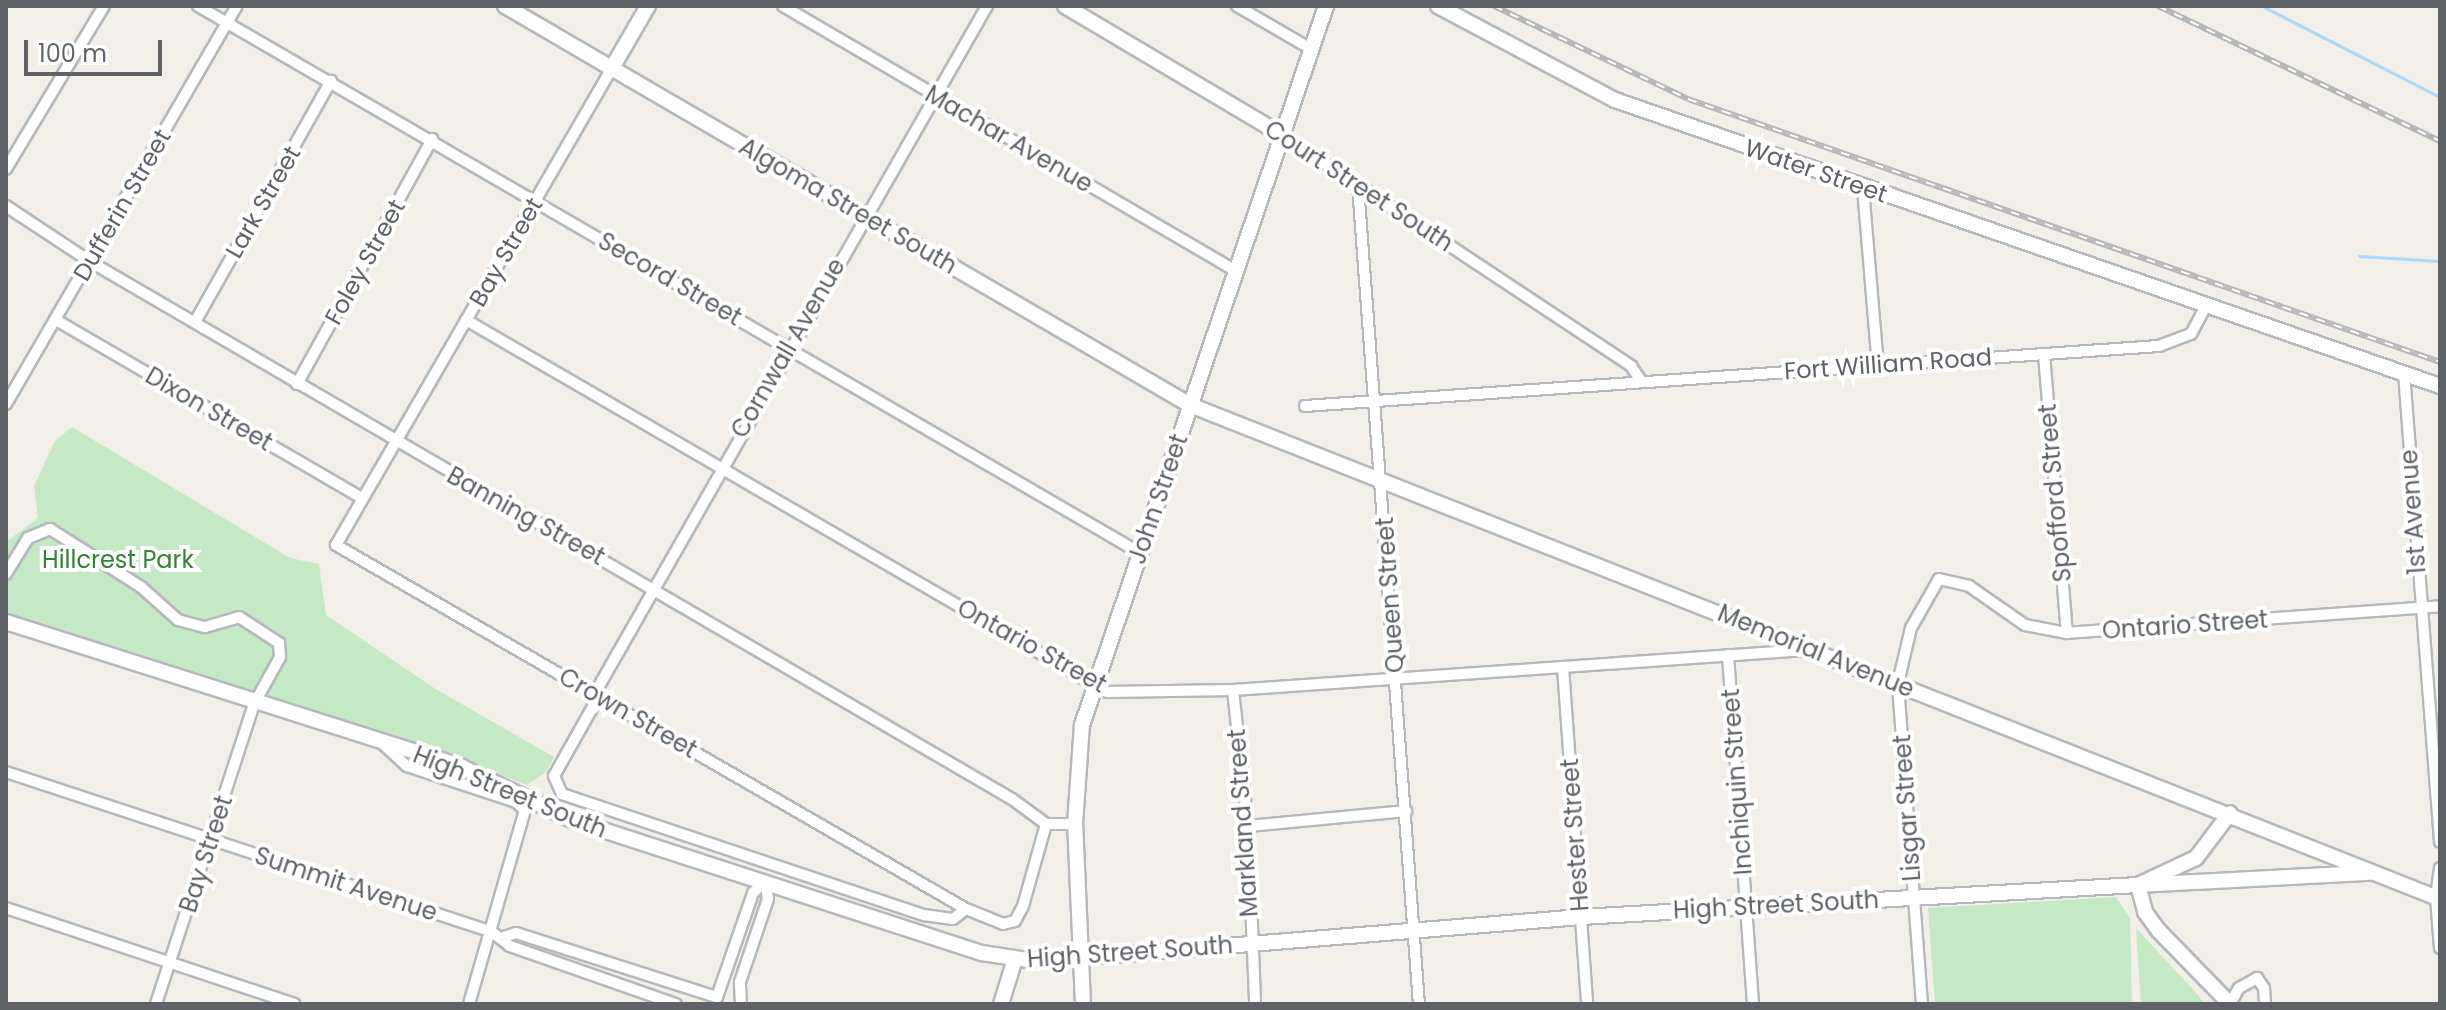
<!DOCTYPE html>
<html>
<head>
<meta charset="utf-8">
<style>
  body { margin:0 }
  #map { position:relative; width:2446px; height:1010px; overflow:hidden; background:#f1efe8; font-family:Poppins,sans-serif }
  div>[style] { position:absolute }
  .green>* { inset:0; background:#c5e8c5 }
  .stream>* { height:3px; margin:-1.5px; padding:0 1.5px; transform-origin:1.5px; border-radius:1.5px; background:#aadaff }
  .roads { filter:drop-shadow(2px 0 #b5b8bc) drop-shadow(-2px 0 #b5b8bc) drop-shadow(0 2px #b5b8bc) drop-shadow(0 -2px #b5b8bc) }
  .minor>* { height:10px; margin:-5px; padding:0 5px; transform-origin:5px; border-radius:5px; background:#fff }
  .tertiary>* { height:14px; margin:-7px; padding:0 7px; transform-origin:7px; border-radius:7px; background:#fff }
  .secondary>* { height:14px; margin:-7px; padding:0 7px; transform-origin:7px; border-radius:7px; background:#fff }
  .rail>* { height:6px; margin-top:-3px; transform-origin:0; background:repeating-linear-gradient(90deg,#fff 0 9px,#b6b7b8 0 18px); box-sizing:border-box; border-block:2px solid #b6b7b8 }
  span { translate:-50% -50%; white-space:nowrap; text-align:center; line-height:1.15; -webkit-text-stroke:8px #fff; paint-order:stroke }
  .street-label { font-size:24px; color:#5f6368 }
  .park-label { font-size:24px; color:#348238 }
  .frame { position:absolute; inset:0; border:8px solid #5f6368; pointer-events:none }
  .scale { position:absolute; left:24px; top:40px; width:138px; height:36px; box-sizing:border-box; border:4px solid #5f6368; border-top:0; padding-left:10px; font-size:24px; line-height:28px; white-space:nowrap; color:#5f6368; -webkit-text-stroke:6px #fff; paint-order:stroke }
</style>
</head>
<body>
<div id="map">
  <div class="green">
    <i style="clip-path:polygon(72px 427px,290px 558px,319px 564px,326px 615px,434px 688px,554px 757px,546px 772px,527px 785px,449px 755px,6px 618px,6px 542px,38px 518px,34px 486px,55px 441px)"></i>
    <i style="clip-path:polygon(2116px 897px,2130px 918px,2132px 1004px,1935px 1004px,1928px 908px)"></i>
    <i style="clip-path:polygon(2136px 928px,2197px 994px,2205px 1004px,2141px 1004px)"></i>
  </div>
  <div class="stream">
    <i style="left:2262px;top:6px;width:200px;rotate:27.1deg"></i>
    <i style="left:2359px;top:256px;width:81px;rotate:3.5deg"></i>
  </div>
  <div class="roads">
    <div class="minor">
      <i style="left:198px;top:6px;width:1089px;rotate:30.14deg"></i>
      <i style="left:783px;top:6px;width:525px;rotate:30.33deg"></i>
      <i style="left:1237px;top:6px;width:86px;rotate:30.2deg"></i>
      <i style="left:612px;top:68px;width:551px;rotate:120.05deg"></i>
      <i style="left:336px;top:545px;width:728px;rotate:30.02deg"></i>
      <i style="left:966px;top:909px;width:40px;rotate:22deg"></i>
      <i style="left:1003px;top:924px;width:12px;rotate:-14deg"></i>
      <i style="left:1015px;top:921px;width:17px;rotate:-62deg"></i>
      <i style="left:1023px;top:906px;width:85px;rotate:-74.3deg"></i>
      <i style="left:1281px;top:134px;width:420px;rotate:33.5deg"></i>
      <i style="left:1631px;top:366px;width:18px;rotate:56deg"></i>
      <i style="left:6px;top:169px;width:190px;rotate:-59deg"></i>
      <i style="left:1358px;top:186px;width:820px;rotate:85.74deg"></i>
      <i style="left:1863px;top:188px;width:178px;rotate:85.2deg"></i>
      <i style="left:6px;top:206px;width:100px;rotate:33.5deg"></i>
      <i style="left:89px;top:261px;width:1068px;rotate:30.24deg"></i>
      <i style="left:1012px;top:799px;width:42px;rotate:36.3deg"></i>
      <i style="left:56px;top:320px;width:354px;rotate:30.2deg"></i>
      <i style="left:466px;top:320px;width:741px;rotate:30.13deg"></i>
      <i style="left:1107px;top:692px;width:126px;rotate:-0.9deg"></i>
      <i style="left:1233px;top:690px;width:574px;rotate:-3.99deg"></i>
      <i style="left:195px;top:322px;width:277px;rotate:-60.6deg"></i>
      <i style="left:2044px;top:354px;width:280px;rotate:85.3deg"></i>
      <i style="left:2404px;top:373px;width:470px;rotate:85.6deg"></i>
      <i style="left:297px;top:384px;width:280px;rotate:-61.1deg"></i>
      <i style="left:6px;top:404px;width:460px;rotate:-59.9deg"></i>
      <i style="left:1305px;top:406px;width:856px;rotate:-4.02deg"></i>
      <i style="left:2159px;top:346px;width:34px;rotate:-21deg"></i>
      <i style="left:2191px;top:334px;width:30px;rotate:-62deg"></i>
      <i style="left:6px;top:574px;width:42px;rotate:-58.6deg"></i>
      <i style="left:28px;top:538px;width:24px;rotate:-22deg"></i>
      <i style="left:50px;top:529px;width:108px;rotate:32.5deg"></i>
      <i style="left:141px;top:587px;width:50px;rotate:41.7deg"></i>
      <i style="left:178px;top:620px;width:28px;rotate:15deg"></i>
      <i style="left:205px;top:627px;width:35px;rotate:-16deg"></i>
      <i style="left:239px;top:617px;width:48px;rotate:33deg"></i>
      <i style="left:279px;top:643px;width:14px;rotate:86deg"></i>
      <i style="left:280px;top:657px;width:54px;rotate:119deg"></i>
      <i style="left:254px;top:704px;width:316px;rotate:108.1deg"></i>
      <i style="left:1728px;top:655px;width:350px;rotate:85.9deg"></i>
      <i style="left:1563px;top:667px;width:338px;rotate:85.9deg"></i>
      <i style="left:1233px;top:690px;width:137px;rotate:83.7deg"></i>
      <i style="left:1248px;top:826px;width:178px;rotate:87.7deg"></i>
      <i style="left:595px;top:693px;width:791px;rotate:-60.29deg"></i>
      <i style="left:599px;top:696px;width:92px;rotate:119.4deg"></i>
      <i style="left:554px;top:776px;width:20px;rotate:66deg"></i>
      <i style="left:562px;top:794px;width:382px;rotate:18.5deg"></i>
      <i style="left:924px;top:915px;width:29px;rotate:8deg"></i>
      <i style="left:953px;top:919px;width:16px;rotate:-38deg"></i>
      <i style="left:382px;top:743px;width:34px;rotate:43deg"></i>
      <i style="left:407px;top:766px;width:115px;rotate:18.3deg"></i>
      <i style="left:516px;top:802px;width:12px;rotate:42deg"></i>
      <i style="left:525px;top:810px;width:202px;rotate:106.1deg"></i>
      <i style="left:6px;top:772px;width:512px;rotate:18.22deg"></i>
      <i style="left:492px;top:932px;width:23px;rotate:38deg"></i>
      <i style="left:510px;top:946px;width:176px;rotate:19.3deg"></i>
      <i style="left:1046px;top:824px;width:29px"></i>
      <i style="left:1248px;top:826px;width:159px;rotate:-5.4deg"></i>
      <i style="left:2440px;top:868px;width:29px;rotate:98deg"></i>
      <i style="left:2436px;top:897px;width:51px;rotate:85.5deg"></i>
      <i style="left:6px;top:908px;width:304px;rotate:18.4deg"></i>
      <i style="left:504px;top:937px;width:13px;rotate:-18deg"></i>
      <i style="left:516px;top:933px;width:211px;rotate:17.7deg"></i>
      <i style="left:717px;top:997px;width:110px;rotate:-70.9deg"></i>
      <i style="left:753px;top:893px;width:17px;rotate:-45deg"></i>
      <i style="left:741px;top:1004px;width:22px;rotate:-93deg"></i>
      <i style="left:740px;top:982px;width:88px;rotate:-71.4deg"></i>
      <i style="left:768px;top:899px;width:18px;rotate:-99deg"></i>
      <i style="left:1922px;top:1004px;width:322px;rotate:-94.3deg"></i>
      <i style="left:1898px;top:683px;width:57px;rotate:-76.7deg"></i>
      <i style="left:1911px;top:628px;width:56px;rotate:-60.3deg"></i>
      <i style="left:1939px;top:579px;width:31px;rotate:13deg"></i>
      <i style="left:1969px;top:586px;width:68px;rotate:34.9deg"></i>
      <i style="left:2025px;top:625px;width:43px;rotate:10.8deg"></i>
      <i style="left:2067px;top:633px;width:374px;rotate:-4.1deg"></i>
      <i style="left:2230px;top:1004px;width:18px;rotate:-61deg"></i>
      <i style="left:2239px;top:988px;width:21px;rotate:-29deg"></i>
      <i style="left:2257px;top:978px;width:12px;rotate:55deg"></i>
      <i style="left:2264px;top:988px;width:16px;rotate:86deg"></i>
    </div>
    <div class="tertiary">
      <i style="left:505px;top:6px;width:793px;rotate:30.22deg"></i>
      <i style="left:1065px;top:6px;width:251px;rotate:30.7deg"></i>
      <i style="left:612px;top:68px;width:72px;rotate:-59.9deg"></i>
      <i style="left:2138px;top:885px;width:28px;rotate:75deg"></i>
      <i style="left:2145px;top:912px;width:24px;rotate:54deg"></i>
      <i style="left:2159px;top:931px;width:102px;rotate:45.8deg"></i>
      <i style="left:1079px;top:958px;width:504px;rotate:-4.67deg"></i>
      <i style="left:1581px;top:917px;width:558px;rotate:-3.29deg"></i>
      <i style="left:2138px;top:885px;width:64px;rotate:-25deg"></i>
      <i style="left:2196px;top:858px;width:56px;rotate:-52.9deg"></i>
      <i style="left:1001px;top:1004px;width:47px;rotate:-72.7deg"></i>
    </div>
    <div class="secondary">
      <i style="left:1438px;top:6px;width:200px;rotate:28deg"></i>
      <i style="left:1615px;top:100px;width:873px;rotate:19.12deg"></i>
      <i style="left:1190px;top:405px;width:1344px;rotate:21.56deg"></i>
      <i style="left:6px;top:622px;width:478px;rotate:17.6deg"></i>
      <i style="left:462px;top:767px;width:122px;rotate:25.7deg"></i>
      <i style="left:572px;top:820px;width:431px;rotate:18deg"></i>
      <i style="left:982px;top:953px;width:47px;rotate:8.7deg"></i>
      <i style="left:1028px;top:960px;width:51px;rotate:-2.2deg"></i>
      <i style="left:2138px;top:885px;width:232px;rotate:-3deg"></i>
      <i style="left:1083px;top:1004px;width:180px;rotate:-92.5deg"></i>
      <i style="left:1075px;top:824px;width:99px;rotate:-86deg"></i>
      <i style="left:1082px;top:725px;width:759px;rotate:-71.25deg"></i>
    </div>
  </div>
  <div class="rail">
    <i style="left:1494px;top:6px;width:215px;rotate:25.6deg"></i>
    <i style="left:1688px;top:99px;width:797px;rotate:19.28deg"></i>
    <i style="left:2158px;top:6px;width:313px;rotate:25.6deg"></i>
  </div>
  <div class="street-label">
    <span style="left:1009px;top:139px;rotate:30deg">Machar Avenue</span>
    <span style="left:1816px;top:171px;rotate:19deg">Water Street</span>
    <span style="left:1359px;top:186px;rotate:33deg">Court Street South</span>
    <span style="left:263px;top:202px;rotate:-60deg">Lark Street</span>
    <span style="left:122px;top:205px;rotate:-60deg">Dufferin Street</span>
    <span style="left:848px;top:206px;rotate:30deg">Algoma Street South</span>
    <span style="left:506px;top:252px;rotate:-60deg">Bay Street</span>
    <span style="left:365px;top:262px;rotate:-61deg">Foley Street</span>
    <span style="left:670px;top:279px;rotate:30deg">Secord Street</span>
    <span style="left:788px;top:348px;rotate:-60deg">Cornwall Avenue</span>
    <span style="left:1888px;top:364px;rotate:-4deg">Fort William Road</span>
    <span style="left:209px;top:409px;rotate:30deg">Dixon Street</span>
    <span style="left:2055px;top:493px;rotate:-95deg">Spofford Street</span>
    <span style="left:1158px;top:499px;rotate:-71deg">John Street</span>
    <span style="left:2413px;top:512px;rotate:-94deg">1st Avenue</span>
    <span style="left:526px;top:516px;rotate:29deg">Banning Street</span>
    <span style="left:1390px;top:595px;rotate:-94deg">Queen Street</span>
    <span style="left:2185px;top:625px;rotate:-4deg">Ontario Street</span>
    <span style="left:1032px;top:646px;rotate:29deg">Ontario Street</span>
    <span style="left:1816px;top:651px;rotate:22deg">Memorial Avenue</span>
    <span style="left:628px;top:713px;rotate:30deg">Crown Street</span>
    <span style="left:1737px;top:782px;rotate:-94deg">Inchiquin Street</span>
    <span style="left:510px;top:792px;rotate:22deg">High Street South</span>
    <span style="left:1907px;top:808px;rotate:-94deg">Lisgar Street</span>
    <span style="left:1243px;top:823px;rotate:-94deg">Markland Street</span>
    <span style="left:1575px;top:835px;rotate:-94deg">Hester Street</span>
    <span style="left:206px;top:854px;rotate:-72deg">Bay Street</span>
    <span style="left:346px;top:884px;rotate:18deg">Summit Avenue</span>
    <span style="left:1776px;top:905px;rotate:-3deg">High Street South</span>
    <span style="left:1130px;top:952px;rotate:-4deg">High Street South</span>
  </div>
  <div class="park-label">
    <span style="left:118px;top:560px">Hillcrest Park</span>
  </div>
  <div class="frame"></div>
  <div class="scale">100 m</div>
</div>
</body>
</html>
